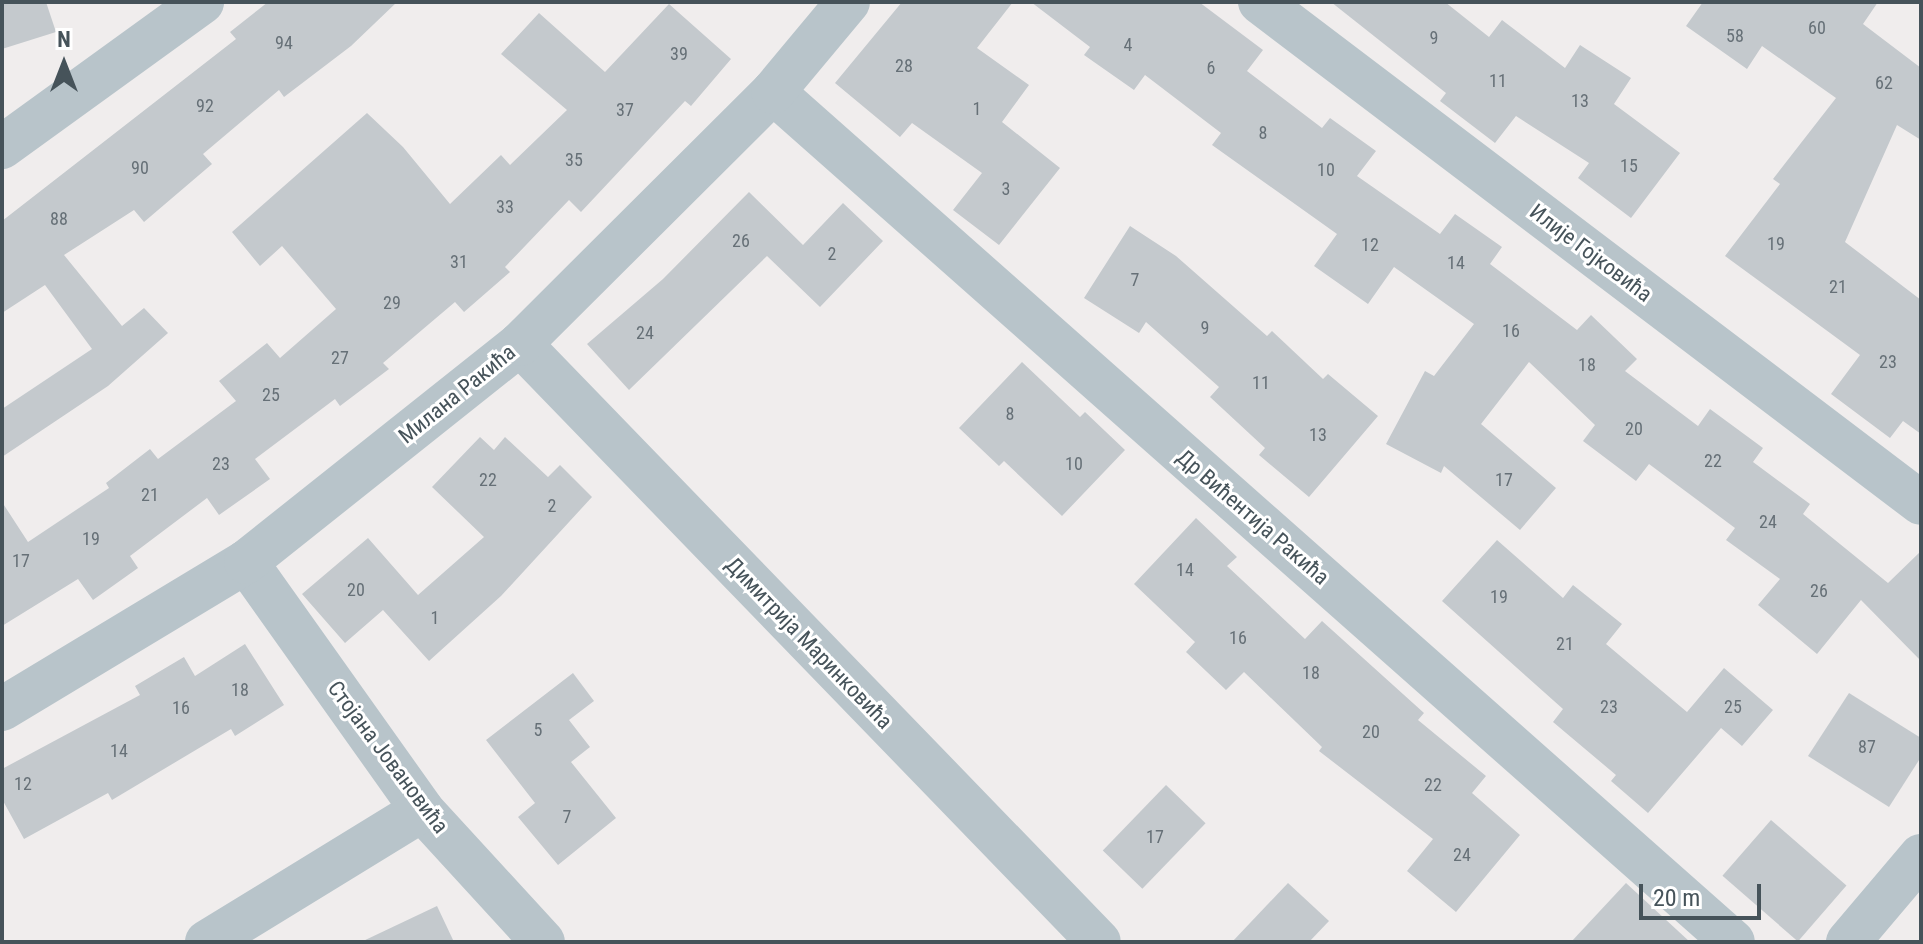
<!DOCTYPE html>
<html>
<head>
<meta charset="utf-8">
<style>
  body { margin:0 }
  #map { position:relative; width:1923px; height:944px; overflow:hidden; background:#f0eded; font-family:"Roboto Condensed",sans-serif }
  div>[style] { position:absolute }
  .building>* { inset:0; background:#c4c9cd; transform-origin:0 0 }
  .street>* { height:44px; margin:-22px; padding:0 22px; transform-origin:22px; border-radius:22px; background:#b8c4ca }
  span { translate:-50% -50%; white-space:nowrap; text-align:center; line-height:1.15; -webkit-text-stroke:6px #fff; paint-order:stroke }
  .number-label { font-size:18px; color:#667077 }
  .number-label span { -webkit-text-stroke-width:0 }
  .street-label { font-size:22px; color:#46535a }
  .frame { position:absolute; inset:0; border:4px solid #46535a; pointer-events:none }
  .north { position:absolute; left:24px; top:24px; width:80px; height:80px; -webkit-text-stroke:6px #fff; paint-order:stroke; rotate:0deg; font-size:22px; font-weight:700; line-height:32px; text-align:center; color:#46535a }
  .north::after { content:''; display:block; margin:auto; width:28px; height:36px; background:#46535a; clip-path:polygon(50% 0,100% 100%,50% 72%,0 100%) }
  .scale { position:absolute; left:1639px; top:884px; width:122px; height:36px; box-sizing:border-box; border:4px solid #46535a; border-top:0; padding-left:10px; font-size:24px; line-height:28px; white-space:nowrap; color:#46535a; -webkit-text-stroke:6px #fff; paint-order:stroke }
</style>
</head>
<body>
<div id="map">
  <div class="building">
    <i style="clip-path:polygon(2px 2px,46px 2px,56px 32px,2px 49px)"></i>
    <i style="clip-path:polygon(268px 2px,397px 2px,351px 46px,284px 97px,279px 90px,203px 154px,212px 164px,144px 222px,134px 210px,64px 255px,122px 326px,144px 308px,168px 333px,108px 386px,2px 457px,2px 409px,92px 349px,45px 285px,2px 313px,2px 221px,236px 39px,230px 32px)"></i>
    <i style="clip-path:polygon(902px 2px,1013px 2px,977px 48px,1029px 85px,1002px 122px,1060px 168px,999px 245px,953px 210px,982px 173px,912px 123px,900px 137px,835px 83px)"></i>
    <i style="clip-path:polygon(1031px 2px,1199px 2px,1263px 50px,1247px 71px,1322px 128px,1330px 118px,1376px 151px,1357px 176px,1440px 234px,1455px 214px,1502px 247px,1490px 264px,1577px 330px,1591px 315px,1637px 359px,1625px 371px,1698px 426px,1710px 409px,1763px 448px,1753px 462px,1810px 504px,1803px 514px,1888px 583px,1921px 551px,1921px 661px,1861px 600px,1817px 654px,1758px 605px,1780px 579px,1726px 540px,1735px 528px,1649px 464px,1636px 481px,1583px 441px,1595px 425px,1529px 362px,1481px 424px,1556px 488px,1520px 530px,1444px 466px,1441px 473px,1386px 444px,1425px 371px,1434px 376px,1474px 324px,1394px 267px,1368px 304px,1314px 266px,1337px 234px,1212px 145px,1221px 133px,1145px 75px,1134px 90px,1084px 55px,1090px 47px)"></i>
    <i style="clip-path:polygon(1331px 2px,1445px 2px,1489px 37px,1502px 20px,1565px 68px,1580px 45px,1631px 78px,1614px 104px,1680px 153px,1631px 218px,1578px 178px,1589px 163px,1516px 116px,1495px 143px,1440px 101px,1446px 93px)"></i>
    <i style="clip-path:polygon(1703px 2px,1878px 2px,1863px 24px,1921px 68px,1921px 140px,1897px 125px,1845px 242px,1921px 300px,1921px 434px,1903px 421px,1890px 438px,1831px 394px,1860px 355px,1725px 256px,1780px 184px,1773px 179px,1836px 98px,1762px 46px,1747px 69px,1686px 26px)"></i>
    <i style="clip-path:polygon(669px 4px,731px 59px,691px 106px,685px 101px,581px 212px,569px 200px,505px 267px,510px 272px,464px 312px,455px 302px,383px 363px,389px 369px,340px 406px,335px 399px,255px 459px,270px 479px,219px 515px,207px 498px,130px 556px,138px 568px,93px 600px,78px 579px,2px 626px,2px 502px,28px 542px,109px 488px,106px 483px,150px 449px,158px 459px,236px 401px,219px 381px,267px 343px,280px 358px,336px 309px,282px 246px,260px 266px,232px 232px,367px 113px,403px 147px,450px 204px,501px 155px,510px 165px,567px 110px,501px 54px,539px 13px,605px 72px)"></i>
    <i style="clip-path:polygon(749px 192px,803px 245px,843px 203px,883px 241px,820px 307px,767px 256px,629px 390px,587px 344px,663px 279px)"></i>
    <i style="clip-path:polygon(1130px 226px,1176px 256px,1267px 336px,1272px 331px,1323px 379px,1328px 374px,1378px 416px,1309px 497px,1259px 455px,1265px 448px,1210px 397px,1219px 387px,1146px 322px,1139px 333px,1084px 298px)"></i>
    <i style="clip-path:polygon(1022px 362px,1080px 417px,1085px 412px,1125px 450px,1062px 516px,1004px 461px,999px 466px,959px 428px)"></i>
    <i style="clip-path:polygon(480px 437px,494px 450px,505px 437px,548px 477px,560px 465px,592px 497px,501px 596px,429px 661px,383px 610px,345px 643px,302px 594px,368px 538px,418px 595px,484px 537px,432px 487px)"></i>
    <i style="clip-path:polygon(1196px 518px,1237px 557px,1227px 566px,1305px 639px,1322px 621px,1424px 713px,1418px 720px,1486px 776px,1472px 793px,1520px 835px,1456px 912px,1407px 871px,1433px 839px,1319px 751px,1322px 747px,1244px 672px,1226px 690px,1186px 652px,1195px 642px,1134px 584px)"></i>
    <i style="clip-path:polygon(1497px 540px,1563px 598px,1573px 585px,1622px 624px,1606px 644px,1687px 712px,1724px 668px,1773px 710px,1742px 746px,1721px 728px,1648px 813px,1611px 781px,1616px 775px,1553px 722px,1563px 709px,1442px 601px)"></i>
    <i style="clip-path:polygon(245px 644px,284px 705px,235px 736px,231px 729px,112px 800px,108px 793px,24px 839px,2px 799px,2px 769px,140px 695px,135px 686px,184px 657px,195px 676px)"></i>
    <i style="clip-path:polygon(573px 673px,594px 701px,569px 720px,590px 747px,571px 762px,616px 818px,558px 865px,518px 817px,535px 803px,486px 740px)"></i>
    <i style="clip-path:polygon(1849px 693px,1921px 738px,1921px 757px,1889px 807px,1808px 756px)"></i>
    <i style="left:1166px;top:785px;width:55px;height:91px;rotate:44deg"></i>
    <i style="left:1771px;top:820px;width:100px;height:74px;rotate:41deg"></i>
    <i style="clip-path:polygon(1288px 883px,1329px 921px,1309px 942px,1232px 942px)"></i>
    <i style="clip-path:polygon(1626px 883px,1690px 942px,1571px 942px)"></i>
    <i style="clip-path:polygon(437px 906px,454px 942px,361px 942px)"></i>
  </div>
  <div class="street">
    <i style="left:1260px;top:2px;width:829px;rotate:37.16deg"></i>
    <i style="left:773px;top:92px;width:1282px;rotate:41.52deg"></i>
    <i style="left:2px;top:147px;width:247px;rotate:-35.9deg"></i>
    <i style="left:520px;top:344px;width:832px;rotate:45.92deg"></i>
    <i style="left:246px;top:562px;width:304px;rotate:54.6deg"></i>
    <i style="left:422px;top:810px;width:179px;rotate:47.5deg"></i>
    <i style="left:2px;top:709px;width:285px;rotate:-31.1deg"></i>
    <i style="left:246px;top:562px;width:350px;rotate:-38.5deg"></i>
    <i style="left:520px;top:344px;width:357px;rotate:-44.9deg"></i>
    <i style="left:773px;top:92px;width:117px;rotate:-50.2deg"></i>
    <i style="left:207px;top:942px;width:252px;rotate:-31.5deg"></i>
    <i style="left:1848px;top:942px;width:113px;rotate:-49.7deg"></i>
  </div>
  <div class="number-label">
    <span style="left:1817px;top:28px">60</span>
    <span style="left:1735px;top:36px">58</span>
    <span style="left:1434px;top:38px">9</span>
    <span style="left:284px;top:43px">94</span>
    <span style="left:1128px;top:45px">4</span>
    <span style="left:679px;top:54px">39</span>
    <span style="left:904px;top:66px">28</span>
    <span style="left:1211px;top:68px">6</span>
    <span style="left:1498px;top:81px">11</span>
    <span style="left:1884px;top:83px">62</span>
    <span style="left:1580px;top:101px">13</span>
    <span style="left:205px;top:106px">92</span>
    <span style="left:977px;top:109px">1</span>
    <span style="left:625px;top:110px">37</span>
    <span style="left:1263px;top:133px">8</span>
    <span style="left:574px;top:160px">35</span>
    <span style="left:1629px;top:166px">15</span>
    <span style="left:140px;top:168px">90</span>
    <span style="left:1326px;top:170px">10</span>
    <span style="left:1006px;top:189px">3</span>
    <span style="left:505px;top:207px">33</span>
    <span style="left:59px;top:219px">88</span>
    <span style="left:741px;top:241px">26</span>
    <span style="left:1776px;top:244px">19</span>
    <span style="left:1370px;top:245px">12</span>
    <span style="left:832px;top:254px">2</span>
    <span style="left:459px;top:262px">31</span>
    <span style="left:1456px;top:263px">14</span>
    <span style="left:1135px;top:280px">7</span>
    <span style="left:1838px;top:287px">21</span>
    <span style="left:392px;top:303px">29</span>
    <span style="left:1205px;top:328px">9</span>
    <span style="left:1511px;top:331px">16</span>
    <span style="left:645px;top:333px">24</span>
    <span style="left:340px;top:358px">27</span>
    <span style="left:1888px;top:362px">23</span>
    <span style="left:1587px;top:365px">18</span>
    <span style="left:1261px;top:383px">11</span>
    <span style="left:271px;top:395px">25</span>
    <span style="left:1010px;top:414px">8</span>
    <span style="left:1634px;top:429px">20</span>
    <span style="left:1318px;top:435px">13</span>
    <span style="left:1713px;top:461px">22</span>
    <span style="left:221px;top:464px">23</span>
    <span style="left:1074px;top:464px">10</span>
    <span style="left:488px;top:480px">22</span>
    <span style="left:1504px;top:480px">17</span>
    <span style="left:150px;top:495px">21</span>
    <span style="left:552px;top:506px">2</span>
    <span style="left:1768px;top:522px">24</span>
    <span style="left:91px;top:539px">19</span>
    <span style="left:21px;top:561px">17</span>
    <span style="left:1185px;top:570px">14</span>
    <span style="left:356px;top:590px">20</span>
    <span style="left:1819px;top:591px">26</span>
    <span style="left:1499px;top:597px">19</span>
    <span style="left:435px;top:618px">1</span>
    <span style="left:1238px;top:638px">16</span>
    <span style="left:1565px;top:644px">21</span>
    <span style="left:1311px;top:673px">18</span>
    <span style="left:240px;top:690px">18</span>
    <span style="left:1609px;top:707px">23</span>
    <span style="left:1733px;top:707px">25</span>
    <span style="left:181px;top:708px">16</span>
    <span style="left:538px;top:730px">5</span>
    <span style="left:1371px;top:732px">20</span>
    <span style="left:1867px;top:747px">87</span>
    <span style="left:119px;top:751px">14</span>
    <span style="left:23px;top:784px">12</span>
    <span style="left:1433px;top:785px">22</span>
    <span style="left:567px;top:817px">7</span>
    <span style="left:1155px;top:837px">17</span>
    <span style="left:1462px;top:855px">24</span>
  </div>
  <div class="street-label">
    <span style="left:1591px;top:253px;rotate:37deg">Илије Гојковића</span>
    <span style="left:457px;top:394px;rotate:-39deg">Милана Ракића</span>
    <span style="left:1253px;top:517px;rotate:41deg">Др Вићентија Ракића</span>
    <span style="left:809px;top:643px;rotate:46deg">Димитрија Маринковића</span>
    <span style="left:388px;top:757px;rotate:53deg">Стојана Јовановића</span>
  </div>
  <div class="frame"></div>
  <div class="north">N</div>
  <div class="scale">20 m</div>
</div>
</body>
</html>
